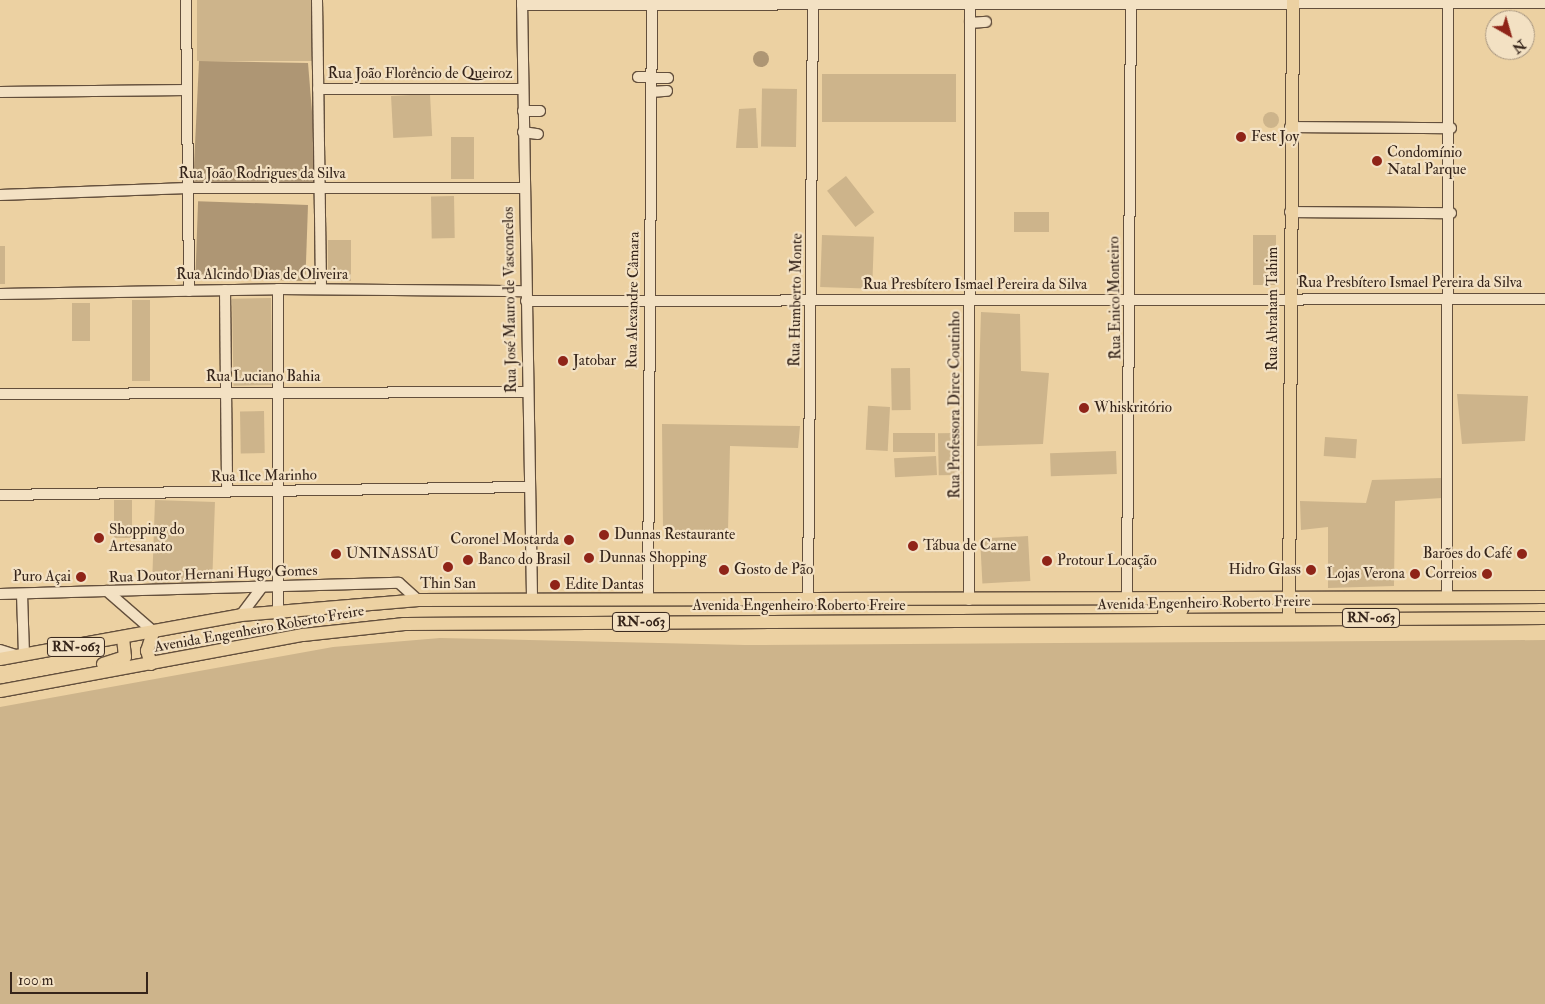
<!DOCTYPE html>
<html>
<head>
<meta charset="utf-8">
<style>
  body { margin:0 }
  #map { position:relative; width:1545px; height:1004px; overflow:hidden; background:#ecd1a2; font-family:"IM FELL Double Pica",serif }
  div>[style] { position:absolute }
  .green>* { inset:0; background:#cdb48b; transform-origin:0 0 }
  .round { border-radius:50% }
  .water>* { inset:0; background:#ae9674; transform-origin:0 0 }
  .roads { filter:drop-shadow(1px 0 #634f3c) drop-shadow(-1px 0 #634f3c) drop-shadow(0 1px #634f3c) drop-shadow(0 -1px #634f3c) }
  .minor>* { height:10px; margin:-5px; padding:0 5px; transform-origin:5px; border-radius:5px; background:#f3e1c3 }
  .major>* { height:12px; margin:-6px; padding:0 6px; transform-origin:6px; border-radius:6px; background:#ecd1a2 }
  .dots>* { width:14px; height:14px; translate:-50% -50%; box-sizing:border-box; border:2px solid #f3e1c3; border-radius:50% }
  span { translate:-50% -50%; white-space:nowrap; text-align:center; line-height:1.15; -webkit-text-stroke:4.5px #f3e1c3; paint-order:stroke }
  .shield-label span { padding:1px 4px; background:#f3e1c3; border:1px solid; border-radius:4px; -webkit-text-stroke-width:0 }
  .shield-label { font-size:14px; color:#35241a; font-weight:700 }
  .street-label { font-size:15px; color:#35241a }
  .poi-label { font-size:15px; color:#35241a }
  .left { translate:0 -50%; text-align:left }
  .right { translate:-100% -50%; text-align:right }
  .north { position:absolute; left:1485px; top:10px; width:50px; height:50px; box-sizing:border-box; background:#f3e1c3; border:1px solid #a7957f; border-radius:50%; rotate:142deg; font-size:14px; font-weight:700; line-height:20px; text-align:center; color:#35241a }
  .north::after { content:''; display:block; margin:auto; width:18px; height:22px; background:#8f2418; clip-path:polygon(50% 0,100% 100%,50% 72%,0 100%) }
  .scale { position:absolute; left:10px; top:972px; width:138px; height:22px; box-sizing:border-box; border:2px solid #35241a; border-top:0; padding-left:6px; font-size:15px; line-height:18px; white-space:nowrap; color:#35241a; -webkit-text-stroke:4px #f3e1c3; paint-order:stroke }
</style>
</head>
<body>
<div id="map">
  <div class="green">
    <i style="left:197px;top:0;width:120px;height:61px"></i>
    <i style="left:822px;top:74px;width:134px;height:48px"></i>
    <i style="left:797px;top:89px;width:58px;height:35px;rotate:91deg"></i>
    <i style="left:430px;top:94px;width:42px;height:39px;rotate:87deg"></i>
    <i style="clip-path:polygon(756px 108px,758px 148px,736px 148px,739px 109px)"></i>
    <i class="round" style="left:1263px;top:112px;width:16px;height:16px"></i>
    <i style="left:474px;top:137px;width:42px;height:23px;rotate:90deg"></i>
    <i style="left:846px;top:176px;width:46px;height:24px;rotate:52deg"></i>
    <i style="left:454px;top:196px;width:42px;height:23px;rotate:89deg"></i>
    <i style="left:1014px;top:212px;width:35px;height:20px"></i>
    <i style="left:822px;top:235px;width:52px;height:52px;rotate:2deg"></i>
    <i style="left:1276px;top:235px;width:50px;height:23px;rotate:90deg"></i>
    <i style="left:328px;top:240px;width:23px;height:41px"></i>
    <i style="left:0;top:246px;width:5px;height:38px"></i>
    <i style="left:271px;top:298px;width:87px;height:39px;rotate:89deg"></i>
    <i style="left:132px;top:300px;width:18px;height:81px"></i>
    <i style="left:90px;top:303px;width:38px;height:18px;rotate:90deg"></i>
    <i style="clip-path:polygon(981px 312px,1020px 314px,1021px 371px,1049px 373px,1043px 444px,977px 446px)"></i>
    <i style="left:910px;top:368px;width:42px;height:19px;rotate:89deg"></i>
    <i style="clip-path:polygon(1457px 394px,1528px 396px,1525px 441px,1462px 444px)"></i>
    <i style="left:890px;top:407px;width:44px;height:22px;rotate:93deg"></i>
    <i style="left:264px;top:411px;width:42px;height:24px;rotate:89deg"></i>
    <i style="clip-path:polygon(662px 424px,800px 426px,798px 448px,730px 446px,728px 531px,663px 530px)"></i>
    <i style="left:935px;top:433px;width:19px;height:42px;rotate:90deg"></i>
    <i style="left:957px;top:433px;width:42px;height:19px;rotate:89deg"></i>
    <i style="left:1325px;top:437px;width:32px;height:19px;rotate:4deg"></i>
    <i style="left:1116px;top:451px;width:23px;height:66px;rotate:88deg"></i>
    <i style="left:936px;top:456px;width:19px;height:42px;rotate:87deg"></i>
    <i style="clip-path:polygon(1442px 478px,1442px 498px,1395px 501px,1394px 586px,1328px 588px,1328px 527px,1301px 530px,1300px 501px,1366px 503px,1372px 480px)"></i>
    <i style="left:114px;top:500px;width:18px;height:38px"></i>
    <i style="left:155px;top:500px;width:60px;height:85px;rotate:2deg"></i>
    <i style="left:1028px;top:536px;width:45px;height:48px;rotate:87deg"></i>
    <i style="clip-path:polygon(440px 638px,745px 645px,1545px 640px,1545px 1004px,0 1004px,0 707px,333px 647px)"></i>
  </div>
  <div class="water">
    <i class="round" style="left:753px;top:51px;width:16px;height:16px"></i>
    <i style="clip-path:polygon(199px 61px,308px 63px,318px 185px,193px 187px)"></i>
    <i style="left:308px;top:205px;width:76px;height:110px;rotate:92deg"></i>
  </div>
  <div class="roads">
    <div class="minor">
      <i style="left:186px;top:0;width:291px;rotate:89.4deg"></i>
      <i style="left:317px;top:0;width:289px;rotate:89.2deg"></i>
      <i style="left:522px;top:0;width:598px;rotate:89.04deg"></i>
      <i style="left:522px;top:5px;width:1023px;rotate:-0.11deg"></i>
      <i style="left:970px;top:23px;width:16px;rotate:-4deg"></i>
      <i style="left:638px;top:77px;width:14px"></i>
      <i style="left:652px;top:78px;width:16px"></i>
      <i style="left:318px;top:89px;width:205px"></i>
      <i style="left:0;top:92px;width:187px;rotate:-0.6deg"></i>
      <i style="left:651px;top:92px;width:16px;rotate:-4deg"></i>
      <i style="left:523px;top:111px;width:17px"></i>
      <i style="left:1290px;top:127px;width:161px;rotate:0.4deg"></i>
      <i style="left:523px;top:132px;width:15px;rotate:8deg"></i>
      <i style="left:0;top:195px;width:188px;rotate:-2.1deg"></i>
      <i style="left:188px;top:188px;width:335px"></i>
      <i style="left:1290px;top:212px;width:161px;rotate:0.4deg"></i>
      <i style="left:278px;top:289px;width:321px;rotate:90deg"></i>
      <i style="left:225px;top:290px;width:201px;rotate:89.4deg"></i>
      <i style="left:0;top:294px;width:278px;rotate:-1deg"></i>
      <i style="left:278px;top:289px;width:247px;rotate:0.5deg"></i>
      <i style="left:526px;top:301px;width:1019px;rotate:-0.11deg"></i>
      <i style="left:0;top:394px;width:527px;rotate:-0.22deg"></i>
      <i style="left:0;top:495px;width:528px;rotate:-0.87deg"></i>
      <i style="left:107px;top:591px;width:62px;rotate:41.1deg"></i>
      <i style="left:0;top:594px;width:399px;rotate:-1.6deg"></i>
      <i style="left:399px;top:583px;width:25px;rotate:42deg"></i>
      <i style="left:22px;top:594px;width:61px;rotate:88.1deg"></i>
      <i style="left:1447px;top:595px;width:595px;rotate:-89.9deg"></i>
      <i style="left:1127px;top:596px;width:596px;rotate:-89.62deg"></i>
      <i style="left:648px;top:600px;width:600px;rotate:-89.62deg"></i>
      <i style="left:808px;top:600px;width:600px;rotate:-89.52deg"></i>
      <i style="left:969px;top:600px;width:600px;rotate:-89.9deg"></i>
      <i style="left:241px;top:615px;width:34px;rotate:-53deg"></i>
      <i style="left:0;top:650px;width:19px;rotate:18deg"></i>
    </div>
    <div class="major">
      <i style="left:1164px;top:613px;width:17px;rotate:-7deg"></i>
      <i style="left:1181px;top:611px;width:14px;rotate:-65deg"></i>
      <i style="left:1289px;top:619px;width:619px;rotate:-89.63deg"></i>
      <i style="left:0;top:659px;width:245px;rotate:-10.3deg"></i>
      <i style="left:241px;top:615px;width:178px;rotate:-4.8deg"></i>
      <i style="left:418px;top:600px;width:1127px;rotate:-0.15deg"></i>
      <i style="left:103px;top:664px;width:23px;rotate:-18deg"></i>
      <i style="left:125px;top:657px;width:18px;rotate:-96deg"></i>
      <i style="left:151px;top:664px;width:14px;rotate:-107deg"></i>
      <i style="left:147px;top:651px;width:20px;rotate:-72deg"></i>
      <i style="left:0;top:691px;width:308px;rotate:-10.5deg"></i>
      <i style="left:303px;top:635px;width:102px;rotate:-6.2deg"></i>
      <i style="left:404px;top:624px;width:1141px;rotate:-0.3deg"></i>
    </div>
  </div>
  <div class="dots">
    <i style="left:1241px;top:137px;background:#8f2418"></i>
    <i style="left:1377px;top:161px;background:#8f2418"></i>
    <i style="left:563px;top:361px;background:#8f2418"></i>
    <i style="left:1084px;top:408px;background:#8f2418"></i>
    <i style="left:604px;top:535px;background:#8f2418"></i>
    <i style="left:99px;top:538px;background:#8f2418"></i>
    <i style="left:569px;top:540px;background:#8f2418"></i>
    <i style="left:913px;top:546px;background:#8f2418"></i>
    <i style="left:336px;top:554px;background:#8f2418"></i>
    <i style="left:1522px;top:554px;background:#8f2418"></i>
    <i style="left:589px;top:558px;background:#8f2418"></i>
    <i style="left:468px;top:560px;background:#8f2418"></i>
    <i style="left:1047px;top:561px;background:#8f2418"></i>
    <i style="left:448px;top:567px;background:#8f2418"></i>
    <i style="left:724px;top:570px;background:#8f2418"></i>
    <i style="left:1311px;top:570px;background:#8f2418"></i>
    <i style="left:1415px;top:574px;background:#8f2418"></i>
    <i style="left:1487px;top:574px;background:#8f2418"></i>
    <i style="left:81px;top:577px;background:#8f2418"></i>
    <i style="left:555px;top:585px;background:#8f2418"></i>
  </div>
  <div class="shield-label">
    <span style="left:1371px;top:618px">RN-063</span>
    <span style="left:641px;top:622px">RN-063</span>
    <span style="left:76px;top:647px">RN-063</span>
  </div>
  <div class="street-label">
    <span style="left:420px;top:74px">Rua João Florêncio de Queiroz</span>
    <span style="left:262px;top:174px">Rua João Rodrigues da Silva</span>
    <span style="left:262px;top:275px">Rua Alcindo Dias de Oliveira</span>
    <span style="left:1410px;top:283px">Rua Presbítero Ismael Pereira da Silva</span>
    <span style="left:975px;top:285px">Rua Presbítero Ismael Pereira da Silva</span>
    <span style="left:1115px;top:298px;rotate:-91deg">Rua Enico Monteiro</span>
    <span style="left:510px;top:300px;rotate:-91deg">Rua José Mauro de Vasconcelos</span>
    <span style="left:633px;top:300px;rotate:-89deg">Rua Alexandre Câmara</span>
    <span style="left:796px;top:300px;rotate:-89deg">Rua Humberto Monte</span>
    <span style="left:1273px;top:309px;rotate:-90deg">Rua Abraham Tahim</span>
    <span style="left:263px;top:377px">Rua Luciano Bahia</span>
    <span style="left:955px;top:405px;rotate:-90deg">Rua Professora Dirce Coutinho</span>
    <span style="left:264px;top:476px;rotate:-1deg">Rua Ilce Marinho</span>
    <span style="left:213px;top:574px;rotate:-2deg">Rua Doutor Hernani Hugo Gomes</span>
    <span style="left:1204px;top:603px;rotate:-1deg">Avenida Engenheiro Roberto Freire</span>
    <span style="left:799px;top:606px">Avenida Engenheiro Roberto Freire</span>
    <span style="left:259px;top:629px;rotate:-10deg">Avenida Engenheiro Roberto Freire</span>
  </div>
  <div class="poi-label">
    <span class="left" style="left:1251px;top:137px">Fest Joy</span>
    <span class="left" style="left:1387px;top:161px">Condomínio<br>Natal Parque</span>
    <span class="left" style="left:573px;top:361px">Jatobar</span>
    <span class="left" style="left:1094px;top:408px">Whiskritório</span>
    <span class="left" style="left:109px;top:538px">Shopping do<br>Artesanato</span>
    <span class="left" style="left:614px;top:535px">Dunnas Restaurante</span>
    <span class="right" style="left:559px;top:540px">Coronel Mostarda</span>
    <span class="left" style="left:923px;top:546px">Tábua de Carne</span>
    <span class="left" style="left:346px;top:554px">UNINASSAU</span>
    <span class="right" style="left:1512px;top:554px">Barões do Café</span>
    <span class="left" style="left:599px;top:558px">Dunnas Shopping</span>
    <span class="left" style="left:478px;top:560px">Banco do Brasil</span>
    <span class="left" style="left:1057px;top:561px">Protour Locação</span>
    <span class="left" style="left:734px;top:570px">Gosto de Pão</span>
    <span class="right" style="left:1301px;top:570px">Hidro Glass</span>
    <span class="right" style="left:1405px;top:574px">Lojas Verona</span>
    <span class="right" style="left:1477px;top:574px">Correios</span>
    <span class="right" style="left:71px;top:577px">Puro Açai</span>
    <span style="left:448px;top:584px">Thin San</span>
    <span class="left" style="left:565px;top:585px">Edite Dantas</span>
  </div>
  <div class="north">N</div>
  <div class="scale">100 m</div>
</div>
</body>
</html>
